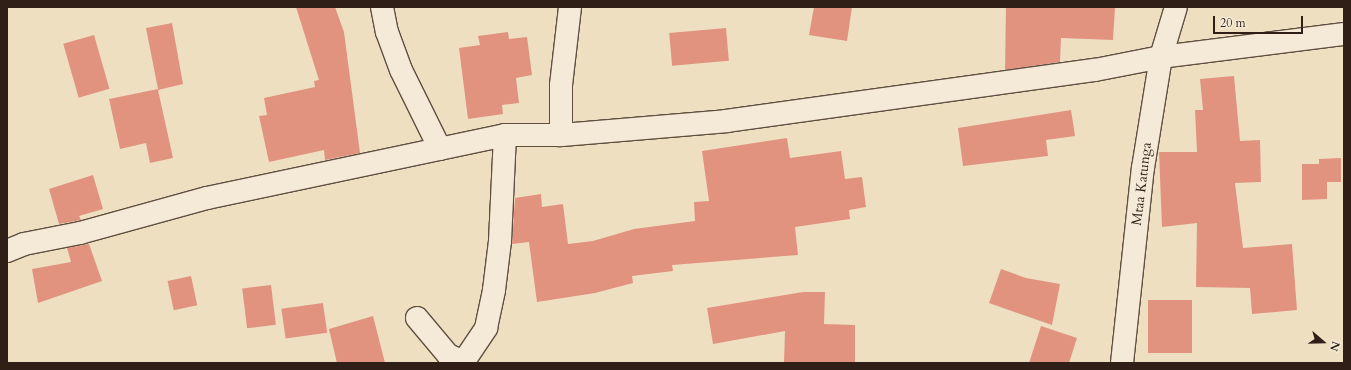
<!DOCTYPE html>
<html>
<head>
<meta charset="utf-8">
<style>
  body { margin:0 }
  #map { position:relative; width:1351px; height:370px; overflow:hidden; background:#eedfc1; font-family:Cardo,serif }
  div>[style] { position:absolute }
  .building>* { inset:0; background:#e19380; transform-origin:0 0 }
  .roads { filter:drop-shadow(1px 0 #5f4f41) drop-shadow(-1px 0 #5f4f41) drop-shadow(0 1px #5f4f41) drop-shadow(0 -1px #5f4f41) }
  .minor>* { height:22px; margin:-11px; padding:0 11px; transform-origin:11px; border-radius:11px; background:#f4ead7 }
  span { translate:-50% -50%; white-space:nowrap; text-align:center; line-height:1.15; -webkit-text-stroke:3px #f4ead7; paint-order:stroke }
  .street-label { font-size:14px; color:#2f1f16 }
  .frame { position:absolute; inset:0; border:8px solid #2f1f16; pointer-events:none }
  .north { position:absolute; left:1303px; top:322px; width:40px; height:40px; -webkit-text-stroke:3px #f4ead7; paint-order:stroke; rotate:110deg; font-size:11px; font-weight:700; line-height:16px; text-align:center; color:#2f1f16 }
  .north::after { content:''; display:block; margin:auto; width:14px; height:18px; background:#2f1f16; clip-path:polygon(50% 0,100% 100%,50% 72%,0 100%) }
  .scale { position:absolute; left:1213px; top:16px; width:90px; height:18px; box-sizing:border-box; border:2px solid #2f1f16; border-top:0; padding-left:5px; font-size:12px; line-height:14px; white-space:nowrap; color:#2f1f16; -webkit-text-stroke:3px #f4ead7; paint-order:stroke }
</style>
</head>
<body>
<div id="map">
  <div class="building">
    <i style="clip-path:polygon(296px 7px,335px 7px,344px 32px,360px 153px,325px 160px,324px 150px,269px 162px,259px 116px,267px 115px,264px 98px,315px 87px,314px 81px,319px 80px)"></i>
    <i style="clip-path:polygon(814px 7px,852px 7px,847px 41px,809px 35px)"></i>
    <i style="clip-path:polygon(1006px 7px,1115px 7px,1113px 40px,1061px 38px,1060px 62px,1005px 70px)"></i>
    <i style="clip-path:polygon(172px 23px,183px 84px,158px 90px,173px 158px,150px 163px,146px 143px,120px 149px,109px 99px,158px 89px,146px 28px)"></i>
    <i style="left:726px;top:28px;width:33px;height:57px;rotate:85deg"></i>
    <i style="clip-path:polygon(508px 32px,509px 39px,527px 37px,532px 75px,516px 78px,519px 103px,502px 105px,503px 114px,468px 119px,459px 48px,480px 45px,478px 36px)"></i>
    <i style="left:94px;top:35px;width:56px;height:32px;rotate:74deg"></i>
    <i style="clip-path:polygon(1234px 76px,1240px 141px,1260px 140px,1261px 182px,1235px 183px,1243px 248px,1292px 244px,1297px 310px,1252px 314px,1250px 288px,1196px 287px,1197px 223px,1162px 227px,1159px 152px,1197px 152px,1195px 110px,1203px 110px,1200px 79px)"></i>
    <i style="clip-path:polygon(1071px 110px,1075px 136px,1046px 140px,1048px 156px,963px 166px,958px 128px)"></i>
    <i style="clip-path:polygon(787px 138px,790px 158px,841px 151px,845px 179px,862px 177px,866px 207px,849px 210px,850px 219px,795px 227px,798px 255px,672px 265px,673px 271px,632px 276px,633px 283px,595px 293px,537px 302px,529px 242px,512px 244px,515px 198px,541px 194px,542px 207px,563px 204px,568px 244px,593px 241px,634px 229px,695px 221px,694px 202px,709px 201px,702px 151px)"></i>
    <i style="clip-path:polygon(1341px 158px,1341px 182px,1327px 182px,1327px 199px,1302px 200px,1302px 164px,1319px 164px,1319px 159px)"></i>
    <i style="clip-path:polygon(93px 175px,103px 209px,79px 216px,81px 220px,59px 224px,49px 189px)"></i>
    <i style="clip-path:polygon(89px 244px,102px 281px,38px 303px,32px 269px,71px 262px,67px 248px)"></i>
    <i style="clip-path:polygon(1001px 269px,1026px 278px,1060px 284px,1052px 325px,989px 303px)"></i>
    <i style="left:191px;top:276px;width:30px;height:24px;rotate:78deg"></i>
    <i style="left:271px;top:285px;width:40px;height:29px;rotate:83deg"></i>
    <i style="clip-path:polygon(803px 292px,825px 292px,824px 324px,855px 325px,855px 362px,784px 363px,785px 331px,713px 344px,707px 308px)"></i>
    <i style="left:1148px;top:300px;width:44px;height:53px"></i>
    <i style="left:323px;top:303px;width:30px;height:42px;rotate:82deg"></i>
    <i style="clip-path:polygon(373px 316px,385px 363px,337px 363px,329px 329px)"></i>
    <i style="clip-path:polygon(1041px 326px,1077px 338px,1069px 363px,1029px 363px)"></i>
  </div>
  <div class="roads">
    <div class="minor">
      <i style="left:382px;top:7px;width:25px;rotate:79deg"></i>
      <i style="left:387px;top:32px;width:40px;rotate:69.8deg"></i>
      <i style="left:401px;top:70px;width:88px;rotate:63.7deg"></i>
      <i style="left:561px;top:135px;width:50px;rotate:-90deg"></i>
      <i style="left:561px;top:85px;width:79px;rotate:-83.4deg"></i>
      <i style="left:7px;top:251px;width:18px;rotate:-22deg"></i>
      <i style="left:24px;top:244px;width:57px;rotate:-11.1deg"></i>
      <i style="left:80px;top:233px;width:132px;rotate:-15.4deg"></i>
      <i style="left:207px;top:198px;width:305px;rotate:-11.9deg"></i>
      <i style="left:505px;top:135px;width:56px"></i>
      <i style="left:561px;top:135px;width:166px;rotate:-4.8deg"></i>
      <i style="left:726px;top:121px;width:373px;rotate:-7.9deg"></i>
      <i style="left:1095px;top:70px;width:67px;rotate:-11.1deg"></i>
      <i style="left:1161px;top:57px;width:184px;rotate:-7.2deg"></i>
      <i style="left:417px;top:318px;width:48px;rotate:50deg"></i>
      <i style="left:448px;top:355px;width:20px;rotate:24deg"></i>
      <i style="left:464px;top:361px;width:40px;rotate:-56deg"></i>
      <i style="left:486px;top:328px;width:39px;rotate:-78deg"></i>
      <i style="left:494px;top:290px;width:49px;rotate:-83deg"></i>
      <i style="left:500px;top:241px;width:106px;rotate:-87.3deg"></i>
      <i style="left:1122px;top:363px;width:196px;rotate:-83.9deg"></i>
      <i style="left:1143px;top:168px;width:112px;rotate:-80.8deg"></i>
      <i style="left:1161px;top:57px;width:52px;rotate:-73.3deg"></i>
    </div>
  </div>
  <div class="street-label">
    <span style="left:1142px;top:184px;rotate:-83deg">Mtaa Katunga</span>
  </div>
  <div class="frame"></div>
  <div class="north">N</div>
  <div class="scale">20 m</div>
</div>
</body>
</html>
